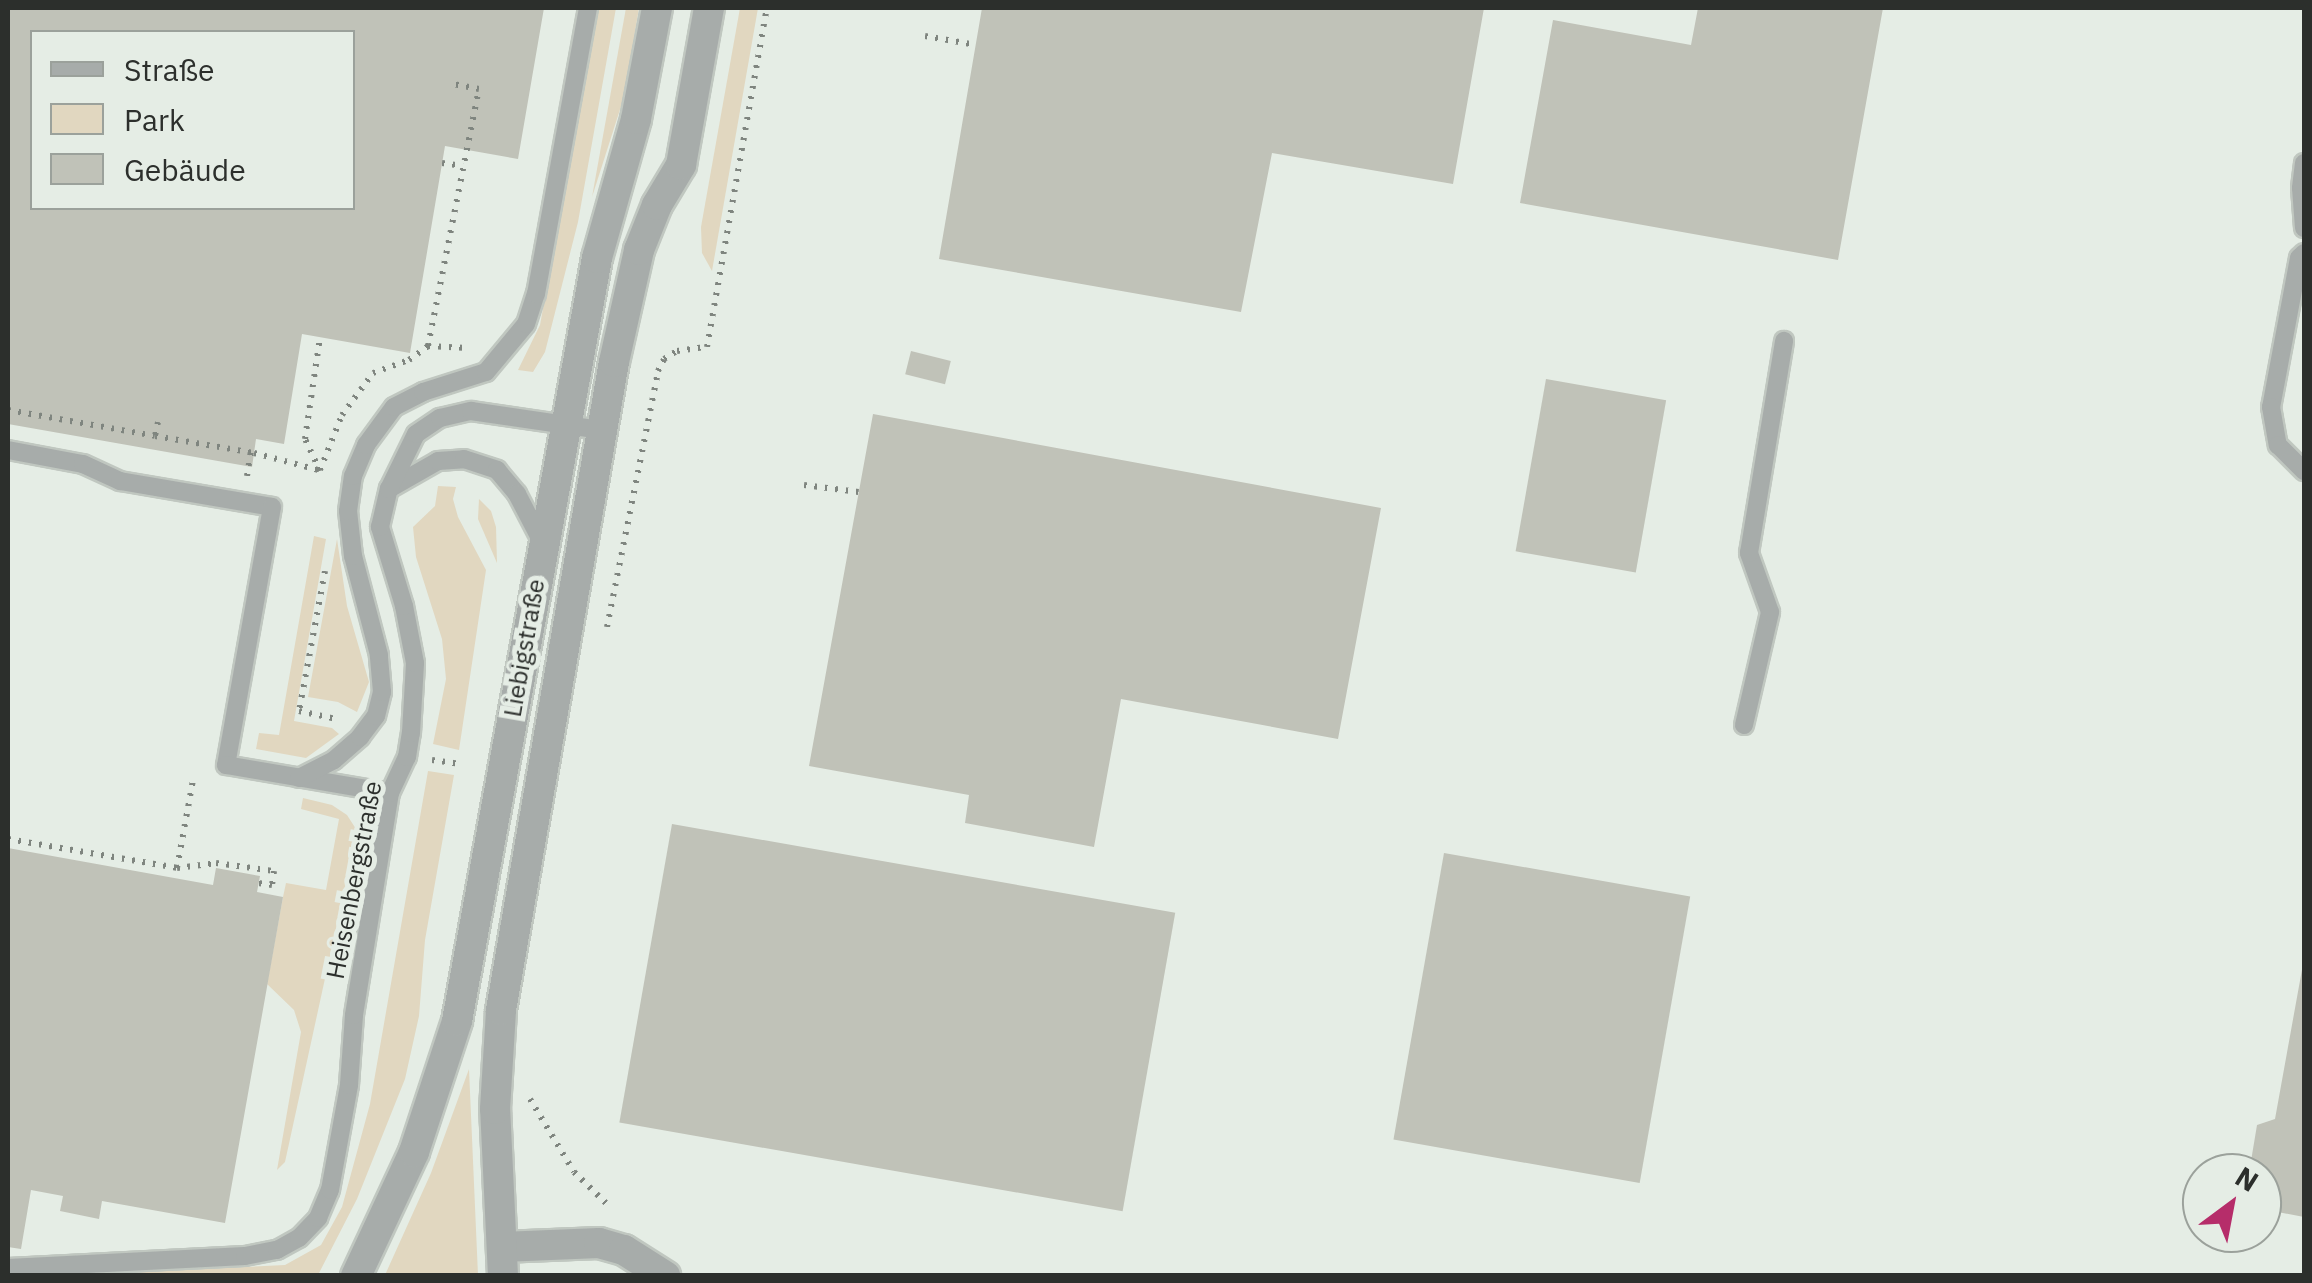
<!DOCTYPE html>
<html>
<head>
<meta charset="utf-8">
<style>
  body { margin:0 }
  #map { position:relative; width:2312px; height:1283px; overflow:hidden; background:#e5ede5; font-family:"IBM Plex Sans",sans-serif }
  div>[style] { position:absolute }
  .green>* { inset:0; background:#e1d7c0 }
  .building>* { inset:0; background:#c0c2b8; transform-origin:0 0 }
  .path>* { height:6px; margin-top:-3px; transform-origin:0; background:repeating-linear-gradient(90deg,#7f857f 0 2.5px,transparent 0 10.5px) }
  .roads { filter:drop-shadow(2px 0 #c0c7c0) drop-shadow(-2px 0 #c0c7c0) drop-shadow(0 2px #c0c7c0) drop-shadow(0 -2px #c0c7c0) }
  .service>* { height:18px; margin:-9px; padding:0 9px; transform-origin:9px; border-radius:9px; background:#a7acaa }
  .minor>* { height:30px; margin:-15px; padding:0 15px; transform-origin:15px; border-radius:15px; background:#a7acaa }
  span { translate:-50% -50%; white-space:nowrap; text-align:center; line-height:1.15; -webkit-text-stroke:10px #e5ede5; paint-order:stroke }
  .street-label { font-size:25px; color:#2c2f2c }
  .frame { position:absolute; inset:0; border:10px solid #2c2f2c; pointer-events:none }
  .legend { position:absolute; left:30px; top:30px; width:325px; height:180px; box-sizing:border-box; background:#e5ede5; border:2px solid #9ba19b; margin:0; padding:12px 18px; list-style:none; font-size:30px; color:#2c2f2c }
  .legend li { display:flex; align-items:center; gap:20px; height:50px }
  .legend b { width:50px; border:2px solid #9ba19b }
  .north { position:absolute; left:2182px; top:1153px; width:100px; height:100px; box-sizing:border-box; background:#e5ede5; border:2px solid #9ba19b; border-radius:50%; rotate:32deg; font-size:28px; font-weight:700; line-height:40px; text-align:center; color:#2c2f2c }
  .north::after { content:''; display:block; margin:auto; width:35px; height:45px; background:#b62d6a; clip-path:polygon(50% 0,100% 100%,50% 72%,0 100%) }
</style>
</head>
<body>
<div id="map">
  <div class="green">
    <i style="clip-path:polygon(597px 8px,616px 8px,578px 222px,545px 352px,533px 372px,518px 370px,540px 325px)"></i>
    <i style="clip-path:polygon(626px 8px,639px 8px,624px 97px,592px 197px)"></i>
    <i style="clip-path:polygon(740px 8px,758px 8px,712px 271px,702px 253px,701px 227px)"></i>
    <i style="clip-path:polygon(438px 486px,456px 487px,453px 499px,458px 517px,486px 570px,459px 750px,433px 744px,446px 679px,442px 639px,416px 557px,413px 527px,435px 506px)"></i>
    <i style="clip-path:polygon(479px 499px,491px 511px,496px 527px,497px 563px,478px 519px)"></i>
    <i style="clip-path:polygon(314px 536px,326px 539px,294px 721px,332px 728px,339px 734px,306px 758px,256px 749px,259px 733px,279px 735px)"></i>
    <i style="clip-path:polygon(337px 539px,347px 606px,369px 682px,357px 712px,338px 702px,308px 697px)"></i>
    <i style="clip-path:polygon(428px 771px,454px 775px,425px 940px,419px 1016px,405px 1079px,357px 1199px,318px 1275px,78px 1275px,285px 1265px,321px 1245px,342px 1207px,370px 1104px)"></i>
    <i style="clip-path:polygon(303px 798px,332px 805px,347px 815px,356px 829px,355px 841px,285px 1162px,277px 1170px,301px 1032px,294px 1010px,267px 984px,283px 897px,286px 883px,326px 890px,339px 819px,301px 809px)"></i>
    <i style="clip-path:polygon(469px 1069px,478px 1275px,385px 1275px,431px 1173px)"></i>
  </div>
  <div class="building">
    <i style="clip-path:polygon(evenodd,8px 8px,544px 8px,518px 159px,445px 146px,410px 353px,302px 334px,284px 444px,256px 439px,252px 467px,8px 424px,8px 8px,32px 32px,352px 32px,352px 208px,32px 208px,32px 32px)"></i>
    <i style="clip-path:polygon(982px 8px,1484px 8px,1453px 184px,1272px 153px,1241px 312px,939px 259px)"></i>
    <i style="clip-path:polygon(1698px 8px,1883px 8px,1838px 260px,1520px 203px,1553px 20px,1691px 45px)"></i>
    <i style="left:911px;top:351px;width:41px;height:24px;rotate:14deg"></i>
    <i style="left:1546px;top:379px;width:122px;height:175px;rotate:10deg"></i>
    <i style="clip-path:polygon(873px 414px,1381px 508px,1338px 739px,1121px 699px,1094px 847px,965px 823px,969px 795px,809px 766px)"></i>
    <i style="left:672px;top:824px;width:511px;height:303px;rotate:10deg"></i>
    <i style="clip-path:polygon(8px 848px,213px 885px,216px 868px,260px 876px,257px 892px,283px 897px,225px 1223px,102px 1201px,99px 1219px,60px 1211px,63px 1196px,31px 1190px,21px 1249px,8px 1247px)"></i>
    <i style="left:1444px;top:853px;width:250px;height:291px;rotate:10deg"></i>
    <i style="clip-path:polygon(2303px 964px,2304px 964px,2304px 1217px,2262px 1209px,2262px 1173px,2249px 1173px,2257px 1125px,2275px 1119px)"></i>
  </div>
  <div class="path">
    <i style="left:925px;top:36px;width:52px;rotate:10deg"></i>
    <i style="left:442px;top:163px;width:21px;rotate:8deg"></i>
    <i style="left:428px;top:346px;width:262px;rotate:-78.8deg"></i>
    <i style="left:479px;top:89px;width:25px;rotate:-169deg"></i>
    <i style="left:8px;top:410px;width:149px;rotate:10deg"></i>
    <i style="left:158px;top:422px;width:14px;rotate:102deg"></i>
    <i style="left:155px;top:436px;width:100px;rotate:9.7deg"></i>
    <i style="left:254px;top:453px;width:66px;rotate:14.9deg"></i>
    <i style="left:320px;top:470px;width:59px;rotate:-68.2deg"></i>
    <i style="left:342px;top:415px;width:52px;rotate:-53.6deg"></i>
    <i style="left:373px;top:373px;width:38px;rotate:-20deg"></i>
    <i style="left:409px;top:360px;width:24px;rotate:-36deg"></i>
    <i style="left:428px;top:346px;width:35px;rotate:3deg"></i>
    <i style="left:320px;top:471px;width:35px;rotate:-115deg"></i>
    <i style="left:305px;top:439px;width:102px;rotate:-81.6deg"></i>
    <i style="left:247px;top:476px;width:24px;rotate:-81deg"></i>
    <i style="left:804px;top:485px;width:55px;rotate:7.3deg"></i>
    <i style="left:325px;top:571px;width:142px;rotate:100.5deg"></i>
    <i style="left:299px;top:711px;width:40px;rotate:12deg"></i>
    <i style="left:607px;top:627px;width:261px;rotate:-78.7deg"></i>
    <i style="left:658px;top:371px;width:13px;rotate:-63deg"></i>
    <i style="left:664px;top:359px;width:15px;rotate:-32deg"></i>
    <i style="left:677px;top:351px;width:30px;rotate:-8deg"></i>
    <i style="left:707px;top:347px;width:344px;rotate:-80deg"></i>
    <i style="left:432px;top:760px;width:29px;rotate:8deg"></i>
    <i style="left:8px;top:839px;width:171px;rotate:9.7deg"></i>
    <i style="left:177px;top:868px;width:39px;rotate:-7deg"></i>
    <i style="left:216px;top:863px;width:59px;rotate:7.9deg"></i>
    <i style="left:274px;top:871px;width:14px;rotate:98deg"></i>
    <i style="left:272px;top:885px;width:14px;rotate:-172deg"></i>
    <i style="left:177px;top:868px;width:89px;rotate:-79.7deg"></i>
    <i style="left:530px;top:1099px;width:85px;rotate:58.9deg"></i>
    <i style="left:574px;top:1172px;width:52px;rotate:44.2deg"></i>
  </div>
  <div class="roads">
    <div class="service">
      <i style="left:2304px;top:163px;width:25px;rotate:97deg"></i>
      <i style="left:2301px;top:188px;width:40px;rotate:85.7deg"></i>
      <i style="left:2304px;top:253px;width:7px;rotate:135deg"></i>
      <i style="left:2299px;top:258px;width:152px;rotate:100.6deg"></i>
      <i style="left:2271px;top:407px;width:39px;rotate:80deg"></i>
      <i style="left:2278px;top:445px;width:37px;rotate:45deg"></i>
      <i style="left:8px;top:450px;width:76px;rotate:10.6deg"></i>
      <i style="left:83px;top:464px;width:41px;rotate:24.7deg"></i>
      <i style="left:120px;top:481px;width:154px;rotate:9.7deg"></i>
      <i style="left:272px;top:507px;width:262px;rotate:100.1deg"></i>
      <i style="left:226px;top:765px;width:166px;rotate:9.7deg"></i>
      <i style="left:389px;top:489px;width:56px;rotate:-29.7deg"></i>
      <i style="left:438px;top:461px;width:26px;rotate:-4deg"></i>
      <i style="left:464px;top:459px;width:35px;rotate:18deg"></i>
      <i style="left:497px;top:470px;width:31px;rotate:50deg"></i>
      <i style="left:517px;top:494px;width:56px;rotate:62.5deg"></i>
      <i style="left:1744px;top:725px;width:116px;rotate:-77deg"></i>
      <i style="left:1770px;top:612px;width:63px;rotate:-109.6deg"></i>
      <i style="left:1749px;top:553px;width:215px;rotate:-80.6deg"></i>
      <i style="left:299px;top:778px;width:39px;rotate:-27deg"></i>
      <i style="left:334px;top:760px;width:35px;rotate:-41deg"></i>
      <i style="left:360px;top:737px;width:26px;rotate:-53deg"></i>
      <i style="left:376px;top:716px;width:25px;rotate:-76deg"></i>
      <i style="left:382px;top:692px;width:37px;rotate:-95deg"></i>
      <i style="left:379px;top:655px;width:102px;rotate:-104.7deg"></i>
      <i style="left:353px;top:556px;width:45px;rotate:-96.3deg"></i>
      <i style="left:348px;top:511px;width:35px;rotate:-82deg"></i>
      <i style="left:353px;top:476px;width:34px;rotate:-67deg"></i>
      <i style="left:366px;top:445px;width:47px;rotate:-53.6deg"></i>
      <i style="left:394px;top:407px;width:33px;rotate:-27deg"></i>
      <i style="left:423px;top:392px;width:66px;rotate:-17.6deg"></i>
      <i style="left:486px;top:372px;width:62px;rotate:-50.2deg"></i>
      <i style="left:526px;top:324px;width:32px;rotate:-72deg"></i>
      <i style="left:536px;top:294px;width:291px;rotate:-79.7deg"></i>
      <i style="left:8px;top:1268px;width:237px;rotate:-2.9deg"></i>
      <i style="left:245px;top:1256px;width:33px;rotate:-11deg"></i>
      <i style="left:277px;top:1250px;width:25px;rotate:-29deg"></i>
      <i style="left:299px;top:1238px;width:28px;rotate:-46deg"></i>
      <i style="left:318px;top:1218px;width:30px;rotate:-67deg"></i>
      <i style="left:330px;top:1190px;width:107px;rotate:-79.7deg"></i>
      <i style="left:349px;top:1085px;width:70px;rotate:-85.9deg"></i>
      <i style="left:354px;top:1015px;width:225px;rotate:-80.8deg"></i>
      <i style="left:390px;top:793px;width:40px;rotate:-65deg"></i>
      <i style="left:407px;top:757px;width:24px;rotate:-81deg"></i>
      <i style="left:411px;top:733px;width:70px;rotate:-86.7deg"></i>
      <i style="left:415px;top:663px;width:58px;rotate:-100.9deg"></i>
      <i style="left:404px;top:606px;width:83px;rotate:-106.9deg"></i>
      <i style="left:380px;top:527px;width:39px;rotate:-77deg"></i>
      <i style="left:389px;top:489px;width:61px;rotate:-63.9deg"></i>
      <i style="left:416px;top:434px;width:29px;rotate:-34deg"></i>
      <i style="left:440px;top:418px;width:32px;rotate:-13deg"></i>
      <i style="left:471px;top:411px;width:132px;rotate:8.3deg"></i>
    </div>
    <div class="minor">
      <i style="left:502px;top:1247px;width:97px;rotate:-2.4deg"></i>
      <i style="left:599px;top:1243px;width:26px;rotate:16deg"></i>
      <i style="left:624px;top:1250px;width:49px;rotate:32.4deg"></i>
      <i style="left:356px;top:1276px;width:137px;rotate:-64.9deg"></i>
      <i style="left:414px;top:1152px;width:138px;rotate:-71.8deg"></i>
      <i style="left:457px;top:1021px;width:776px;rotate:-79.6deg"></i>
      <i style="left:597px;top:258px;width:144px;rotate:-74.3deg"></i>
      <i style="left:636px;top:119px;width:113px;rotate:-79.3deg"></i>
      <i style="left:503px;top:1276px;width:167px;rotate:-92.7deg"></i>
      <i style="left:495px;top:1109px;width:99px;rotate:-86.5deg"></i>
      <i style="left:501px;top:1010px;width:658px;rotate:-80.11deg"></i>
      <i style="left:614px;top:362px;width:115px;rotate:-77.4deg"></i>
      <i style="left:639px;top:250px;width:48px;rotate:-68.2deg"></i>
      <i style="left:657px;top:205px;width:47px;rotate:-59deg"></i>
      <i style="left:681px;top:165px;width:159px;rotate:-79.9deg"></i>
    </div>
  </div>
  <div class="street-label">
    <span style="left:524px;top:648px;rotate:-80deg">Liebigstraße</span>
    <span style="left:354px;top:880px;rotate:-79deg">Heisenbergstraße</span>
  </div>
  <div class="frame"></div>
  <ul class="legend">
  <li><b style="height:12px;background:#a7acaa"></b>Straße</li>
  <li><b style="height:28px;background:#e1d7c0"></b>Park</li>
  <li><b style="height:28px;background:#c0c2b8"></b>Gebäude</li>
  </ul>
  <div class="north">N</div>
</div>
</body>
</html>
